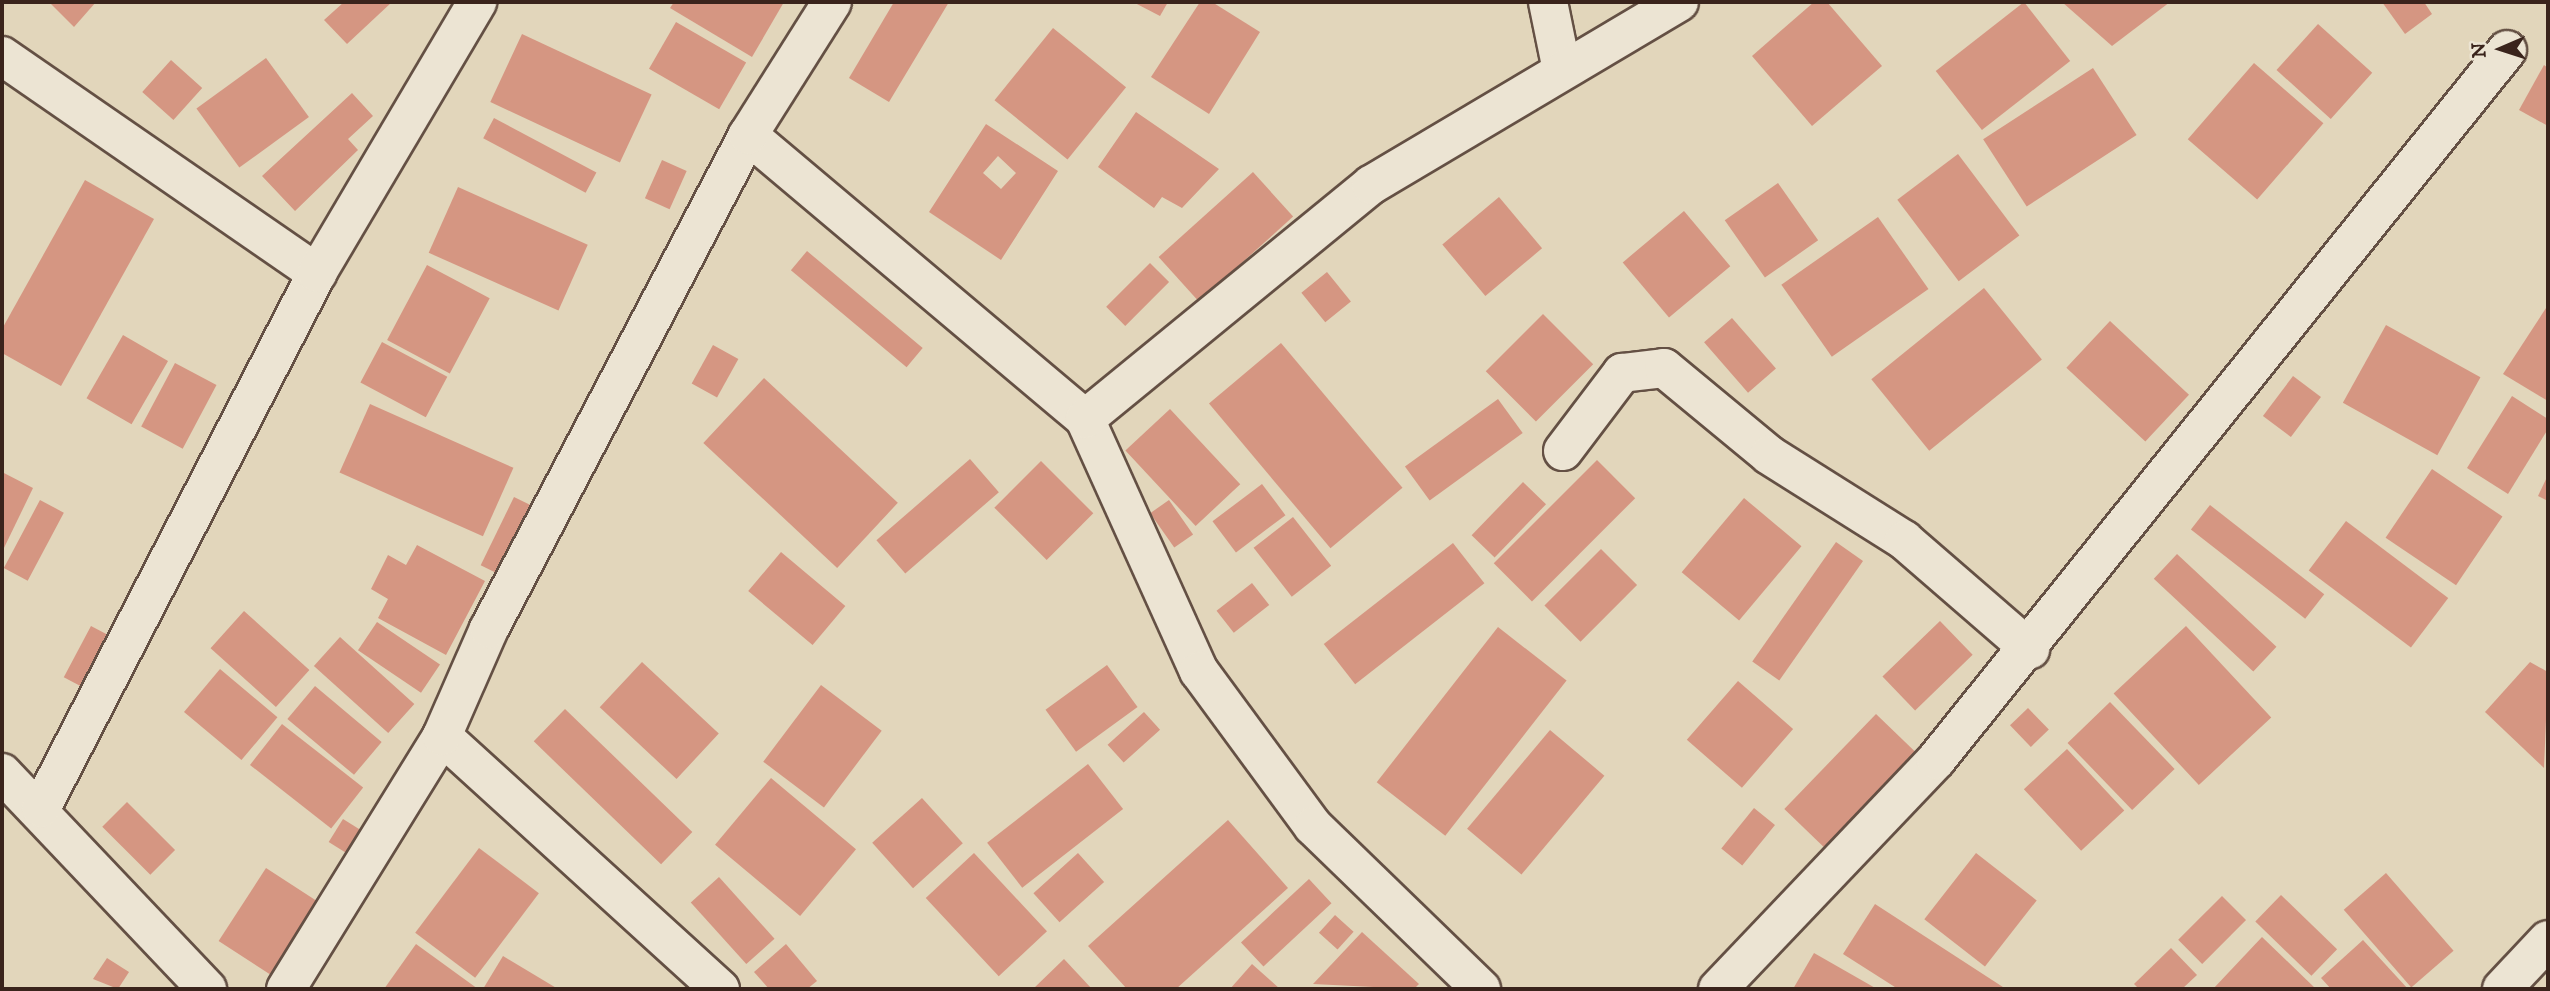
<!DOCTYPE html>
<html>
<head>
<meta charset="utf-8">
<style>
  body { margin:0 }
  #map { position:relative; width:2550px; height:991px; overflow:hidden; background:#e2d6bb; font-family:"IM FELL DW Pica",serif }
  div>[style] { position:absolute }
  .building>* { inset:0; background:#d59682; transform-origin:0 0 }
  .roads { filter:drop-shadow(2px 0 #645044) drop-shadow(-2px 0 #645044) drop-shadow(0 2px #645044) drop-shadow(0 -2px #645044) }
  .minor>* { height:38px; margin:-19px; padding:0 19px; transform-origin:19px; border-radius:19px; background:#ece4d3 }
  span { translate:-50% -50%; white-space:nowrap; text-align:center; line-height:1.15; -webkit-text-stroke:6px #ece4d3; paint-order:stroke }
  .frame { position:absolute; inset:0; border:4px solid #3a241c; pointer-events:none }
  .north { position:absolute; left:2466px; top:14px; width:70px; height:70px; -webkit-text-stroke:5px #ece4d3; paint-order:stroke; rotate:267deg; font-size:19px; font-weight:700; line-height:28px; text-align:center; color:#3a241c }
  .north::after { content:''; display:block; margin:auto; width:24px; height:32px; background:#3a241c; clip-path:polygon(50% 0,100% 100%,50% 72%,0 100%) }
</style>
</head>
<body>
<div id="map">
  <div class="building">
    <i style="clip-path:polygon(49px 2px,96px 2px,74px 27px)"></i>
    <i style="clip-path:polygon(344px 2px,392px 2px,347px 44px,324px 20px)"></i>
    <i style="clip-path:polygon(674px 2px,784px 2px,752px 57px,670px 8px)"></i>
    <i style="clip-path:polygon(894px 2px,949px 2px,889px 102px,849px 78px)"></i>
    <i style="clip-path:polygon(1133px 2px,1168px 2px,1160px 16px)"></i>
    <i style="clip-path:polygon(1200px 2px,1212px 2px,1260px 32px,1209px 114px,1151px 77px)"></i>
    <i style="clip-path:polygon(1814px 2px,1827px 2px,1882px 66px,1812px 126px,1752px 56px)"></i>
    <i style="left:2024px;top:2px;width:75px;height:112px;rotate:52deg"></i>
    <i style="clip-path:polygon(2062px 2px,2170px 2px,2112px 46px)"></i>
    <i style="clip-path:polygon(2382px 2px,2424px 2px,2432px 14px,2405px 34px)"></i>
    <i style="left:676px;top:22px;width:81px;height:54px;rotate:30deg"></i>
    <i style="left:2318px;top:24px;width:73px;height:62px;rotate:42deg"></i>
    <i style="left:1053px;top:28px;width:94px;height:93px;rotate:39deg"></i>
    <i style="left:522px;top:34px;width:143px;height:75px;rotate:25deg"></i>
    <i style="left:266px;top:58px;width:73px;height:86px;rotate:54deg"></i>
    <i style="left:171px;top:60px;width:42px;height:43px;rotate:42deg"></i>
    <i style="left:2254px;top:63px;width:92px;height:101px;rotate:41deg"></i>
    <i style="clip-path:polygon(2544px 65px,2548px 68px,2548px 126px,2519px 110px)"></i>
    <i style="left:2093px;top:68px;width:80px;height:131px;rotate:57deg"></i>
    <i style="clip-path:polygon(352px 93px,373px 116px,348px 139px,358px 150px,295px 211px,262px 176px)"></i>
    <i style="clip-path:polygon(1136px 112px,1219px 169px,1182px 208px,1162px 197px,1154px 208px,1098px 167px)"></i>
    <i style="left:494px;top:118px;width:116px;height:23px;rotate:28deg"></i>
    <i style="clip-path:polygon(evenodd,986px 124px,1058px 171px,1001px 260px,929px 212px,986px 124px,998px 156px,1016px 173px,1001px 189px,983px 173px,998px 156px)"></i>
    <i style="left:1958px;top:154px;width:102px;height:76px;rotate:53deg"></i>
    <i style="left:662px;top:160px;width:27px;height:42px;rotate:24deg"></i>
    <i style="left:1253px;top:172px;width:60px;height:127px;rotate:48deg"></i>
    <i style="clip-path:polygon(85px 180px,154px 219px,61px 386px,2px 353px,2px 329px)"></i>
    <i style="left:1778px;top:183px;width:70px;height:65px;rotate:55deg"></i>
    <i style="left:458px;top:187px;width:142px;height:72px;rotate:24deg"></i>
    <i style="left:1499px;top:197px;width:67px;height:74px;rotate:50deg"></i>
    <i style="left:1684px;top:211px;width:72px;height:80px;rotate:50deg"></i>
    <i style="left:1878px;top:217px;width:88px;height:118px;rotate:55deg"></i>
    <i style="left:807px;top:251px;width:151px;height:25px;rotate:40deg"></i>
    <i style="left:1150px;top:263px;width:27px;height:62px;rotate:45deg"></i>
    <i style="left:427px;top:265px;width:71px;height:85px;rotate:28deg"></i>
    <i style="left:1327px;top:272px;width:38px;height:33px;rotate:51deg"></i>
    <i style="left:1984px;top:288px;width:92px;height:145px;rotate:51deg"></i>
    <i style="clip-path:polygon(2546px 308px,2548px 310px,2548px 401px,2503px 374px)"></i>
    <i style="left:1543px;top:314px;width:71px;height:81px;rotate:45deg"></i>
    <i style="left:1732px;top:318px;width:67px;height:37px;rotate:49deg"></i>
    <i style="left:2110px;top:321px;width:108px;height:64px;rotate:43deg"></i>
    <i style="left:2386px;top:325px;width:108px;height:89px;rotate:29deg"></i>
    <i style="left:123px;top:335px;width:52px;height:73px;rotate:30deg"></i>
    <i style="left:382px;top:342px;width:74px;height:46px;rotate:28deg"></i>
    <i style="left:1281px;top:343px;width:189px;height:94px;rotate:50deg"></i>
    <i style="left:713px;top:345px;width:29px;height:44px;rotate:29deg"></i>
    <i style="left:175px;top:363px;width:47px;height:72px;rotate:28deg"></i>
    <i style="left:2293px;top:376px;width:35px;height:50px;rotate:37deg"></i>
    <i style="left:764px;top:378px;width:183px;height:89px;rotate:43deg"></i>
    <i style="clip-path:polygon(2512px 396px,2548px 419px,2548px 429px,2508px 494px,2467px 468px)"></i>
    <i style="left:1498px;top:399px;width:42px;height:115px;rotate:54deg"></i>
    <i style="left:370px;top:404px;width:157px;height:75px;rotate:24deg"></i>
    <i style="left:1170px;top:409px;width:103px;height:61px;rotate:47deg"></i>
    <i style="left:970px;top:459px;width:44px;height:124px;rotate:49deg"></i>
    <i style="left:1597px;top:460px;width:54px;height:146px;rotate:45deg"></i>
    <i style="left:1041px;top:461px;width:74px;height:66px;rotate:45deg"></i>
    <i style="left:2432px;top:469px;width:85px;height:83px;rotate:34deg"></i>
    <i style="clip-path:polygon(2px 472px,33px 488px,2px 552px)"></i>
    <i style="clip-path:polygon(2548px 475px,2548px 501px,2538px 496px)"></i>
    <i style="left:1523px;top:482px;width:32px;height:74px;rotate:44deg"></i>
    <i style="left:1262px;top:484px;width:39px;height:62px;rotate:53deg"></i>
    <i style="left:514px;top:497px;width:30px;height:76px;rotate:26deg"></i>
    <i style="left:1744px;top:498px;width:75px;height:97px;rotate:40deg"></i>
    <i style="left:40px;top:500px;width:27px;height:77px;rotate:28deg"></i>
    <i style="left:1169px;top:500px;width:42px;height:23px;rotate:55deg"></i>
    <i style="left:2210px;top:505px;width:145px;height:31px;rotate:38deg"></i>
    <i style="left:1293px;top:517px;width:62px;height:50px;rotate:52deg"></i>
    <i style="left:2346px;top:521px;width:128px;height:62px;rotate:37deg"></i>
    <i style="left:1836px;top:542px;width:33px;height:146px;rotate:35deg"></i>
    <i style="left:1453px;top:543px;width:51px;height:164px;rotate:52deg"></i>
    <i style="clip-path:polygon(417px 545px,485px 581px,446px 655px,378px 618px,388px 599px,371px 589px,388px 555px,406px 565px)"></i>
    <i style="left:1601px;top:549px;width:51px;height:80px;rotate:45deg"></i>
    <i style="left:781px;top:552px;width:84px;height:51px;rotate:40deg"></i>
    <i style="left:2177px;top:554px;width:136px;height:34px;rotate:43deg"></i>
    <i style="left:1252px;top:583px;width:28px;height:45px;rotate:52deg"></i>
    <i style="left:244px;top:611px;width:88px;height:50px;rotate:42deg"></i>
    <i style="left:1940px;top:621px;width:47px;height:80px;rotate:46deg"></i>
    <i style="left:377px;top:622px;width:76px;height:34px;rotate:34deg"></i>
    <i style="left:91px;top:626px;width:21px;height:58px;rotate:28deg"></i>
    <i style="left:2186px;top:626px;width:125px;height:99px;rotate:47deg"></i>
    <i style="left:1498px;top:627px;width:87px;height:197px;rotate:38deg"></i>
    <i style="left:340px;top:637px;width:100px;height:39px;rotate:42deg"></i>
    <i style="left:642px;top:662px;width:105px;height:62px;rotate:43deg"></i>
    <i style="clip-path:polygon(2530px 662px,2548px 672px,2544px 768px,2485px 712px)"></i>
    <i style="left:1107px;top:665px;width:52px;height:76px;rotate:54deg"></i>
    <i style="left:220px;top:669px;width:75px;height:56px;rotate:40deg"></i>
    <i style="left:1738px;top:681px;width:73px;height:78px;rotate:41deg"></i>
    <i style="left:821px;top:685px;width:76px;height:96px;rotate:37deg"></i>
    <i style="left:315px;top:686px;width:87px;height:43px;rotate:40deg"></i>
    <i style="left:2110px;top:702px;width:93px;height:59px;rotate:46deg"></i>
    <i style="left:2028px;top:708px;width:30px;height:25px;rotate:46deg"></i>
    <i style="left:565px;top:709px;width:177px;height:45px;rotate:44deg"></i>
    <i style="left:1144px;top:712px;width:24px;height:49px;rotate:48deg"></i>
    <i style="left:1876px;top:714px;width:57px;height:132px;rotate:44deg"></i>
    <i style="left:282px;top:724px;width:103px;height:52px;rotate:38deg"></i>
    <i style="left:1550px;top:730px;width:71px;height:129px;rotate:40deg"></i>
    <i style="left:2067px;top:749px;width:84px;height:59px;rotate:47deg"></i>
    <i style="left:1088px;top:764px;width:57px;height:128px;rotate:52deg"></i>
    <i style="left:771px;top:778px;width:111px;height:87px;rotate:40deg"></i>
    <i style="left:922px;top:798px;width:61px;height:67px;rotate:48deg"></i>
    <i style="left:127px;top:802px;width:68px;height:35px;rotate:45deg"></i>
    <i style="left:1754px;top:808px;width:27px;height:52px;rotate:39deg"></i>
    <i style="left:343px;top:819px;width:25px;height:27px;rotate:32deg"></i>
    <i style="clip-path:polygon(1228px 820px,1288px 888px,1176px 989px,1127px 989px,1088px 946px)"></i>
    <i style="left:479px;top:848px;width:75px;height:106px;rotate:37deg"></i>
    <i style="left:974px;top:853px;width:107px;height:66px;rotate:47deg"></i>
    <i style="left:1078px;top:853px;width:39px;height:60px;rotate:48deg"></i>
    <i style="left:1976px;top:853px;width:77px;height:84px;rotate:38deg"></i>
    <i style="left:266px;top:868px;width:62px;height:87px;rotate:33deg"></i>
    <i style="left:2386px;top:873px;width:103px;height:56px;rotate:49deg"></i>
    <i style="left:719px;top:877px;width:83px;height:38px;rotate:48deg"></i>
    <i style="left:1309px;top:879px;width:33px;height:93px;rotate:47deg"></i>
    <i style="left:2281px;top:895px;width:78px;height:37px;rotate:44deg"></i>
    <i style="left:2222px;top:896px;width:34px;height:62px;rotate:45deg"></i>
    <i style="clip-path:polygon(1875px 904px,2006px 989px,1898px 989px,1843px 954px)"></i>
    <i style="left:1335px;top:915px;width:25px;height:24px;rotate:42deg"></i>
    <i style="clip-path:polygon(1362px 932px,1419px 984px,1414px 989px,1313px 984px)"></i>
    <i style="clip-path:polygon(2262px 937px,2316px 989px,2213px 989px)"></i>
    <i style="clip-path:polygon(2363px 940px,2408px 989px,2331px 989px,2321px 978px)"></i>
    <i style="clip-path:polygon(416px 944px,478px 989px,384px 989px)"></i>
    <i style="clip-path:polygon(786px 944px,817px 981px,807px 989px,769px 989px,754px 972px)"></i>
    <i style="clip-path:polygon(2171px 948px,2197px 975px,2182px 989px,2139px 989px,2134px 984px)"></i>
    <i style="clip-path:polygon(1814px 953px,1877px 989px,1793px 989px)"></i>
    <i style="clip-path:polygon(503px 956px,558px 989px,483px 989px)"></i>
    <i style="clip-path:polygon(107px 958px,129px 972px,118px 989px,93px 979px)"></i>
    <i style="clip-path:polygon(1064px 959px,1092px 989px,1033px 989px)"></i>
    <i style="clip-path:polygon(1252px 964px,1280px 989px,1230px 989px)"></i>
  </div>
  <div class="roads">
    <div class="minor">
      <i style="left:1548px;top:2px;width:69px;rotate:78.4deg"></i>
      <i style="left:2px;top:56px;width:383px;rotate:34.6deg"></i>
      <i style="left:748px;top:135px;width:441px;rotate:40.1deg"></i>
      <i style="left:1085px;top:419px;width:277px;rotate:65.7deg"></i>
      <i style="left:1199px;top:671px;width:192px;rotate:53.7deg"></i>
      <i style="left:1313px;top:826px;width:234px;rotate:44.1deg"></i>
      <i style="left:1085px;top:419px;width:370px;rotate:-39.3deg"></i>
      <i style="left:1371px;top:185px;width:358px;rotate:-30.7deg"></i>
      <i style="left:1563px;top:451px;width:98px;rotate:-52.9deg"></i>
      <i style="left:1622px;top:373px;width:42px;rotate:-6.8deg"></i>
      <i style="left:1664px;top:368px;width:136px;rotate:39.6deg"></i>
      <i style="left:1769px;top:455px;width:160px;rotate:32.2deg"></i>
      <i style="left:1904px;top:540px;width:167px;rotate:40.9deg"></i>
      <i style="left:2px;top:773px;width:298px;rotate:46.5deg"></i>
      <i style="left:41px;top:808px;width:602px;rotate:-62.71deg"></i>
      <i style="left:317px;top:273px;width:315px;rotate:-59.4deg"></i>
      <i style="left:286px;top:989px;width:297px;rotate:-58.3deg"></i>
      <i style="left:720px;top:989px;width:376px;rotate:-137.7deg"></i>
      <i style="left:442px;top:736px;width:117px;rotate:-66.3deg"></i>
      <i style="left:489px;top:629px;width:558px;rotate:-62.33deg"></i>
      <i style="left:748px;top:135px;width:157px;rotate:-57.7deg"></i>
      <i style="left:1718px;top:989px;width:316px;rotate:-46.4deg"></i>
      <i style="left:1936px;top:760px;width:911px;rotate:-51.19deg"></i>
      <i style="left:2502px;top:989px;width:67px;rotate:-46.8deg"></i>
    </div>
  </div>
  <div class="frame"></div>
  <div class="north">N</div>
</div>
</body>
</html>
